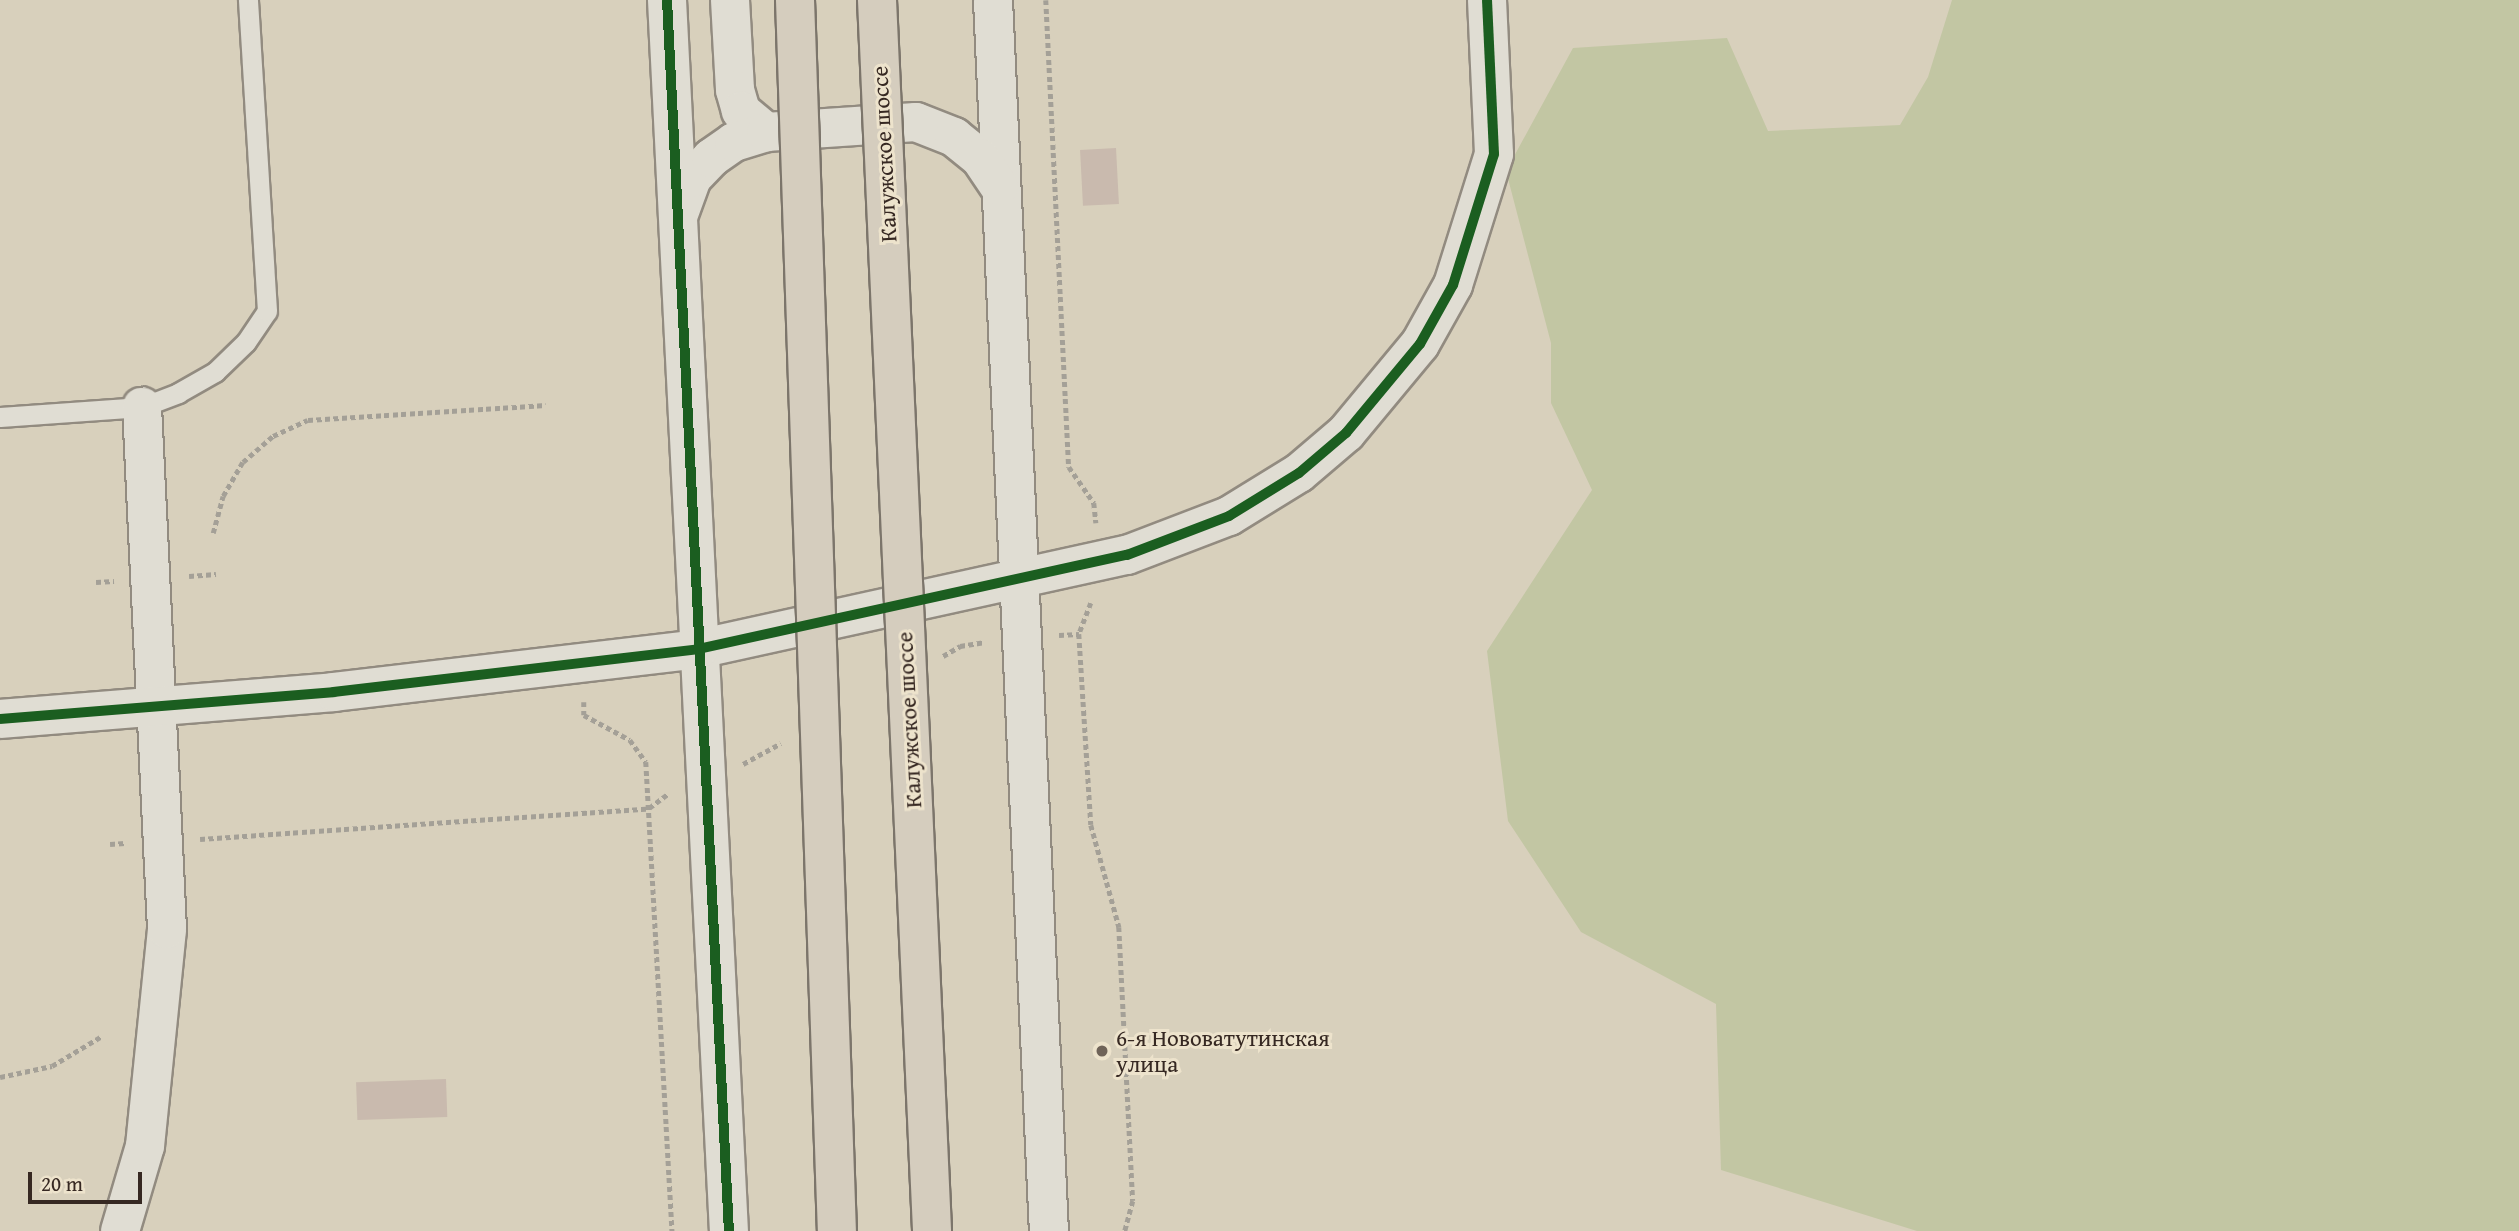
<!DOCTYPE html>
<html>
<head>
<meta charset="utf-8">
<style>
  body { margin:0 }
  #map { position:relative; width:2519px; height:1231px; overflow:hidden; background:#d8d0bc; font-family:"Gentium Book Plus",serif }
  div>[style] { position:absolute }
  .green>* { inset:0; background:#c2c6a3 }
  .building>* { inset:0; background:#c9baae; transform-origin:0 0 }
  .path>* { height:4.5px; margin-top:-2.25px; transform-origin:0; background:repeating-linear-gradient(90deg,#a4a097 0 5px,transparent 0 8.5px) }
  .roads { filter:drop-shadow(2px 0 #928b80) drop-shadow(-2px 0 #928b80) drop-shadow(0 2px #928b80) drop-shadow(0 -2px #928b80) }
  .lane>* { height:19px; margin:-9.5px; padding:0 9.5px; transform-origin:9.5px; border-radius:9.5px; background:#e0ddd3 }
  .street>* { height:38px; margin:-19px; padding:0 19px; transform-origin:19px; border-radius:19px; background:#e0ddd3 }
  .secondary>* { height:38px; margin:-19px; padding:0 19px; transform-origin:19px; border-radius:19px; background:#e0ddd3 }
  .bridges { filter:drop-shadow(2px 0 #7c756b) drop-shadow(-2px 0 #7c756b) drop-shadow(0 2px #7c756b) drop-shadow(0 -2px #7c756b) }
  .highway-bridge>* { height:38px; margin:-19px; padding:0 19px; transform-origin:19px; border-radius:19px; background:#d5cdbe }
  .cycleway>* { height:10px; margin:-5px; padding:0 5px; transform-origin:5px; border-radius:5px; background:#1b5e20 }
  .dots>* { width:19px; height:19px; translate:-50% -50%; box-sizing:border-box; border:4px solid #ede3cc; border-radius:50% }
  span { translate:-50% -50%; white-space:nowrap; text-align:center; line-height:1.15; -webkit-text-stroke:6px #ede3cc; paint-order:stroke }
  .street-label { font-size:23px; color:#362822 }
  .poi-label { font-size:23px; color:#362822 }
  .left { translate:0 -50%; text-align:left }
  .scale { position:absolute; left:28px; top:1172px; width:114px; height:32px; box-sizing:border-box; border:4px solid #362822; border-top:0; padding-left:9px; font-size:21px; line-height:24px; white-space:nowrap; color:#362822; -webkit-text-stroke:5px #ede3cc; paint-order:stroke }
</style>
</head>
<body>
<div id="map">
  <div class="green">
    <i style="clip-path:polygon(1952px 0,2519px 0,2519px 1231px,1917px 1231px,1721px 1170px,1716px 1004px,1581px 932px,1508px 821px,1487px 651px,1592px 490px,1551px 403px,1551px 343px,1506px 171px,1573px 48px,1727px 38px,1768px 131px,1900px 125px,1928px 77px)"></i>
  </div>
  <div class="building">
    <i style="left:1116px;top:148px;width:56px;height:36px;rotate:87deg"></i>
    <i style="left:446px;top:1079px;width:38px;height:90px;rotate:88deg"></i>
  </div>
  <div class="path">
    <i style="left:1046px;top:0;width:468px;rotate:87.2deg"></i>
    <i style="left:1069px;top:467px;width:44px;rotate:55.2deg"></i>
    <i style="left:1094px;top:503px;width:20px;rotate:84deg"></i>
    <i style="left:213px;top:533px;width:38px;rotate:-75deg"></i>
    <i style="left:223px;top:496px;width:39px;rotate:-60deg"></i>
    <i style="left:243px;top:462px;width:40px;rotate:-41deg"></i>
    <i style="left:273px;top:436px;width:38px;rotate:-25deg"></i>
    <i style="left:308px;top:420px;width:238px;rotate:-3.6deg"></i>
    <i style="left:189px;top:576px;width:27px;rotate:-4deg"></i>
    <i style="left:96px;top:582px;width:18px;rotate:-3deg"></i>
    <i style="left:1091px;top:603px;width:33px;rotate:111deg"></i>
    <i style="left:1079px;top:634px;width:191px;rotate:86.4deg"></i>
    <i style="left:1091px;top:825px;width:106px;rotate:74.6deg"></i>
    <i style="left:1119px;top:927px;width:274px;rotate:87.1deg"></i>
    <i style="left:1133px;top:1201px;width:31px;rotate:105deg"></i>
    <i style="left:1059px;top:635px;width:20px;rotate:-3deg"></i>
    <i style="left:943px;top:656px;width:20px;rotate:-30deg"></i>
    <i style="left:960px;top:646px;width:24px;rotate:-9deg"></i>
    <i style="left:584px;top:702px;width:13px;rotate:90deg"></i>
    <i style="left:584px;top:715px;width:52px;rotate:28.5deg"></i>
    <i style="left:630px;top:740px;width:27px;rotate:54deg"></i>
    <i style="left:646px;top:762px;width:470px;rotate:86.8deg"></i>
    <i style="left:743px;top:764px;width:43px;rotate:-28.9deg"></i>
    <i style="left:200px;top:839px;width:450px;rotate:-3.9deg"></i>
    <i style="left:649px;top:808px;width:25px;rotate:-37deg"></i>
    <i style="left:110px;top:844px;width:15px;rotate:-4deg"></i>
    <i style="left:0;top:1077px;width:53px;rotate:-11.9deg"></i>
    <i style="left:52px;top:1066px;width:58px;rotate:-31deg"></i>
  </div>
  <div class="roads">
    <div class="lane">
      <i style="left:0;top:417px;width:142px;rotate:-4deg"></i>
      <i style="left:142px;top:407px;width:39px;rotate:-21deg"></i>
      <i style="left:178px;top:393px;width:43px;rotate:-29.6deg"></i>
      <i style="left:215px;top:372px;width:43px;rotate:-44.1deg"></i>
      <i style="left:246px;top:342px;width:37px;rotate:-56deg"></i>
      <i style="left:267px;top:311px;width:312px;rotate:-93.5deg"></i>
    </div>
    <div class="street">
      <i style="left:698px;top:649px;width:439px;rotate:-12.4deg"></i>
      <i style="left:1127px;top:555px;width:109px;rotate:-20.9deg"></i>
      <i style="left:1229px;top:516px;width:82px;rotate:-31.6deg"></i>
      <i style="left:1299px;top:473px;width:62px;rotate:-40.4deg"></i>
      <i style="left:1346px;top:433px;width:116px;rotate:-50.3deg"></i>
      <i style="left:1420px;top:344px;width:68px;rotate:-60.8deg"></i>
      <i style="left:1453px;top:285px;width:137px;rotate:-72.6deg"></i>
      <i style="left:1494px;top:154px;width:154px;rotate:-92.6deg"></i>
      <i style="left:120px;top:1231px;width:89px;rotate:-73.6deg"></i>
      <i style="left:145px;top:1146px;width:218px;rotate:-84.2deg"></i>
      <i style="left:167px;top:929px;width:523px;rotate:-92.74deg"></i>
    </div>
    <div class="secondary">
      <i style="left:667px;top:0;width:1233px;rotate:87.12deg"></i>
      <i style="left:730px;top:0;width:90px;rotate:86.8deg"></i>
      <i style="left:735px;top:90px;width:22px;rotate:74deg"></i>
      <i style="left:741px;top:111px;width:33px;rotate:40deg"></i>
      <i style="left:993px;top:0;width:1232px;rotate:87.4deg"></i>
      <i style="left:679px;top:214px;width:38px;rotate:-70deg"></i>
      <i style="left:692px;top:178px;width:28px;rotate:-46deg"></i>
      <i style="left:711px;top:158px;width:28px;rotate:-35deg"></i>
      <i style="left:734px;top:142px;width:34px;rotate:-17deg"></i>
      <i style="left:766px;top:132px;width:150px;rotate:-3.8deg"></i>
      <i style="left:916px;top:122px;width:41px;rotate:21.5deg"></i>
      <i style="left:954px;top:137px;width:33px;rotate:39deg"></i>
      <i style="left:980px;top:158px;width:34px;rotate:56deg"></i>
      <i style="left:0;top:719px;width:335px;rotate:-4.6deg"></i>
      <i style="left:334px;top:692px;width:367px;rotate:-6.7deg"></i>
    </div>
  </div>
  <div class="bridges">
    <div class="highway-bridge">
      <i style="left:795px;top:0;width:1232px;rotate:88.05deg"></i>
      <i style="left:877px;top:0;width:1232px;rotate:87.44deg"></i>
    </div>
  </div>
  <div class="cycleway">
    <i style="left:667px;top:0;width:1233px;rotate:87.12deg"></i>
    <i style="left:0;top:719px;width:335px;rotate:-4.6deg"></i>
    <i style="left:334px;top:692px;width:367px;rotate:-6.7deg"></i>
    <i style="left:698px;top:649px;width:439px;rotate:-12.4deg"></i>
    <i style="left:1127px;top:555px;width:109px;rotate:-20.9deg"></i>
    <i style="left:1229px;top:516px;width:82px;rotate:-31.6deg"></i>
    <i style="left:1299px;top:473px;width:62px;rotate:-40.4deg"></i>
    <i style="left:1346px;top:433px;width:116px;rotate:-50.3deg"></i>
    <i style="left:1420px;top:344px;width:68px;rotate:-60.8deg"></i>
    <i style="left:1453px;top:285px;width:137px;rotate:-72.6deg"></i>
    <i style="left:1494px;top:154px;width:154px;rotate:-92.6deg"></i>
  </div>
  <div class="dots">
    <i style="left:1102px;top:1051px;background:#6f6358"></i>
  </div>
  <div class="street-label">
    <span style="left:884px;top:154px;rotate:-93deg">Калужское шоссе</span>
    <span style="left:909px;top:720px;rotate:-93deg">Калужское шоссе</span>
  </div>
  <div class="poi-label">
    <span class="left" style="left:1116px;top:1051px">6-я Нововатутинская<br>улица</span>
  </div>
  <div class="scale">20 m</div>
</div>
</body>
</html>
